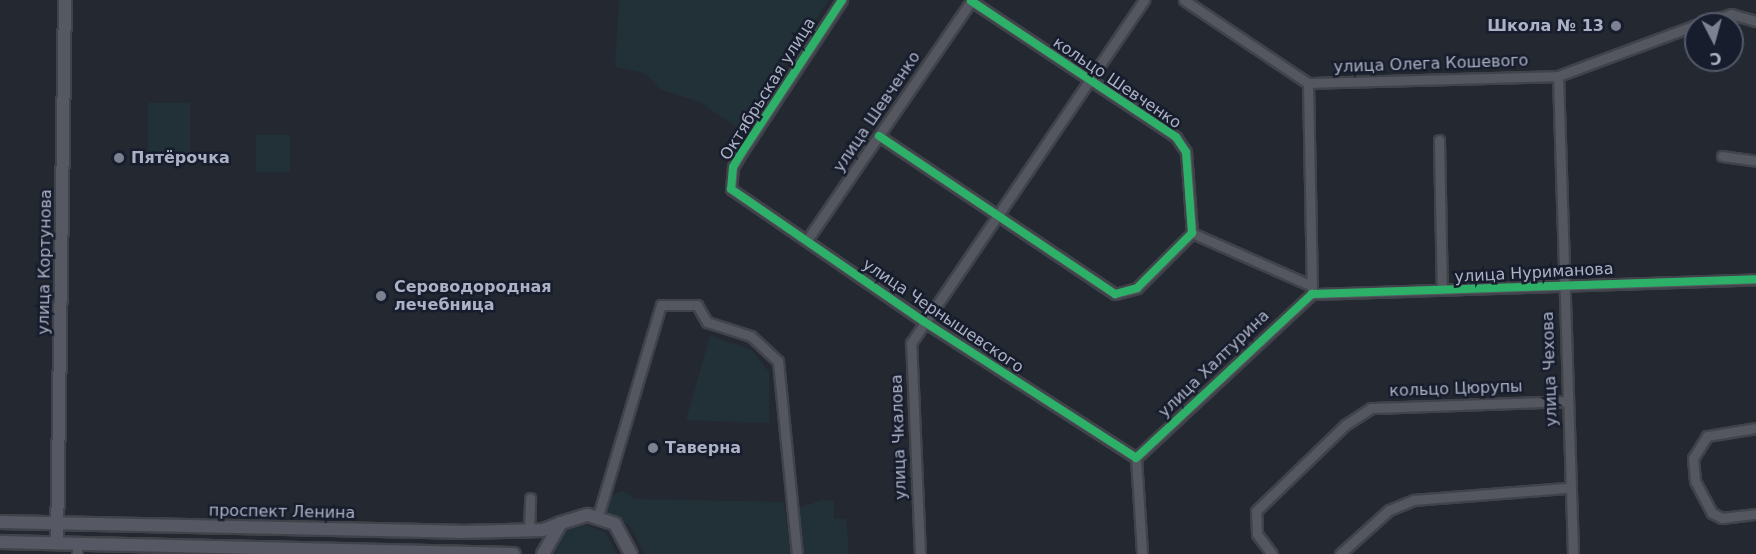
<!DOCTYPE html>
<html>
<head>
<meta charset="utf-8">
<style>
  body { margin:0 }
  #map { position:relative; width:1756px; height:554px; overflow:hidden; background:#242831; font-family:"DejaVu Sans",sans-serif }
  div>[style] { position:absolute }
  .green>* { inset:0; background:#213137; transform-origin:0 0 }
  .roads { filter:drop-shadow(2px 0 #40434a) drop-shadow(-2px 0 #40434a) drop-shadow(0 2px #40434a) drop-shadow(0 -2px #40434a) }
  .minor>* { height:9px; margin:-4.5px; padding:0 4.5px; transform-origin:4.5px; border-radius:4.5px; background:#545660 }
  .major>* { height:12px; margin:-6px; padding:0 6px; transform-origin:6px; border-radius:6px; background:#565963 }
  .cycleway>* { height:8px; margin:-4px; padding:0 4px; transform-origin:4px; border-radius:4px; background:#2db169 }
  .dots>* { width:16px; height:16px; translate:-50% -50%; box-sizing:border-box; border:3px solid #171d2c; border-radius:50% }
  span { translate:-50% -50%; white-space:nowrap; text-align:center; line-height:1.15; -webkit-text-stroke:5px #171d2c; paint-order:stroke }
  .poi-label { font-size:16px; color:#acb2c5; font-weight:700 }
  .right { translate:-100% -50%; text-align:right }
  .left { translate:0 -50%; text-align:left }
  .street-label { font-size:16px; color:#acb2c5 }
  .north { position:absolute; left:1684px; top:12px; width:60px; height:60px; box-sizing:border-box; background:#171d2c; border:2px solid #535969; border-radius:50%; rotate:174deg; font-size:16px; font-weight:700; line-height:24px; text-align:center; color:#acb2c5 }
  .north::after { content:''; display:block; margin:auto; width:21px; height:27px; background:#7c8291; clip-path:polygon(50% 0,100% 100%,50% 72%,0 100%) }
</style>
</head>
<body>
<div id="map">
  <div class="green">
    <i style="clip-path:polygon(619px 0,829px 0,739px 129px,700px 102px,662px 90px,644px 73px,615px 67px)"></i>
    <i style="left:190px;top:103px;width:55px;height:42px;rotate:90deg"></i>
    <i style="left:290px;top:135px;width:37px;height:34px;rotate:90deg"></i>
    <i style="clip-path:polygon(710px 336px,752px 350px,769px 372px,769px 423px,686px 420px)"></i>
    <i style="clip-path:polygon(623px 491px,635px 499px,784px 502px,791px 554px,645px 554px,629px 525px,607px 512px,609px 496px)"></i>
    <i style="clip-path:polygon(822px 500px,834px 501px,834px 519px,846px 519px,849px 554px,802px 554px,796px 509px)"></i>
    <i style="clip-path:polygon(585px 525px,605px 532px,617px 554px,550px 554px,564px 531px)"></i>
  </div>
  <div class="roads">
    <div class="minor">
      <i style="left:842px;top:0;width:182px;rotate:123.3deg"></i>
      <i style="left:742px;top:152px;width:17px;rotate:121deg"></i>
      <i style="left:733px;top:167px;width:22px;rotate:95deg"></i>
      <i style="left:731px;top:189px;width:233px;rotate:34.5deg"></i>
      <i style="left:923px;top:321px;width:253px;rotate:32.7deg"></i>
      <i style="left:1184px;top:0;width:149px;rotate:33.8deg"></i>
      <i style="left:1308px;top:83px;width:250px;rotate:-1.6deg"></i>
      <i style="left:1558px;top:76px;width:147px;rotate:-20.3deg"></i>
      <i style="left:1699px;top:24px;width:34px;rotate:-17deg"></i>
      <i style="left:1731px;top:14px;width:26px;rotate:16deg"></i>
      <i style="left:1558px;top:76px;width:478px;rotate:88.2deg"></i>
      <i style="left:1308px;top:83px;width:211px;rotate:88.9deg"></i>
      <i style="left:879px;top:136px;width:284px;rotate:33.8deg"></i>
      <i style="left:1115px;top:294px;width:23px;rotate:-15deg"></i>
      <i style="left:1137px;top:288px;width:78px;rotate:-45deg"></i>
      <i style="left:1192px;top:233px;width:81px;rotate:-94.2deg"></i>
      <i style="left:1186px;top:152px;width:18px;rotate:-124deg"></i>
      <i style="left:1176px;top:137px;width:246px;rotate:-146.4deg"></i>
      <i style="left:1439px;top:140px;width:150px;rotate:88.9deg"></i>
      <i style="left:1722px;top:156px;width:34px;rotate:8deg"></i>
      <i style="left:1192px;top:233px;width:129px;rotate:23.8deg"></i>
      <i style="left:807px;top:240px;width:291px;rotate:-55.5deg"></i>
      <i style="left:1756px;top:428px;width:50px;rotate:170.7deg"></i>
      <i style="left:1707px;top:436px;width:26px;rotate:122deg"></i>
      <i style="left:1693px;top:458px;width:23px;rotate:85deg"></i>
      <i style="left:1695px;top:481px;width:36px;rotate:62deg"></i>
      <i style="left:1712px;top:513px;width:11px;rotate:27deg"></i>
      <i style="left:1722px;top:518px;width:34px;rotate:-7deg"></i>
      <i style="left:1136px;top:458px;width:241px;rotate:-43deg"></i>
      <i style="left:1312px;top:294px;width:444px;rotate:-1.9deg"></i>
      <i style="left:1136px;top:458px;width:96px;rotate:86.4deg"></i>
      <i style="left:598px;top:516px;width:220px;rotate:-73.4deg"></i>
      <i style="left:661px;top:305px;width:36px"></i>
      <i style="left:697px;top:305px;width:20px;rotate:60deg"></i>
      <i style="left:707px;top:322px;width:46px;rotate:17.7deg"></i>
      <i style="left:751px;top:336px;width:37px;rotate:43deg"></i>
      <i style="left:778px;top:361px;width:194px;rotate:84.4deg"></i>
      <i style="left:529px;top:531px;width:33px;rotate:-88deg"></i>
      <i style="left:77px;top:554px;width:10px;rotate:-90deg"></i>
      <i style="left:920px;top:554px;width:211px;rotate:-92.4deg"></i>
      <i style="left:911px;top:343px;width:415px;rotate:-55.8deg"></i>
      <i style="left:1272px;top:554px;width:25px;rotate:-127deg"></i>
      <i style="left:1257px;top:534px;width:23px;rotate:-92deg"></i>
      <i style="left:1256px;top:511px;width:124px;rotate:-44deg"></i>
      <i style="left:1345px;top:425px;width:31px;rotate:-33deg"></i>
      <i style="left:1371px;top:408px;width:196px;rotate:-2deg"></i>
      <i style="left:1340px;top:554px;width:66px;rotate:-41.9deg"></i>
      <i style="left:1389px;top:510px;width:27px;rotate:-22deg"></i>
      <i style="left:1414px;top:500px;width:154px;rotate:-4.5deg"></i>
    </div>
    <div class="major">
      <i style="left:0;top:522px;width:460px;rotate:1.2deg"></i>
      <i style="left:460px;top:532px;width:83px;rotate:-1.4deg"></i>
      <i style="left:543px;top:530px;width:19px;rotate:-21deg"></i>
      <i style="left:0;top:542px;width:514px;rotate:1.34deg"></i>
      <i style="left:57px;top:543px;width:543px;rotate:-89.16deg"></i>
      <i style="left:543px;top:554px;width:36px;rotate:-60deg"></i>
      <i style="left:561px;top:523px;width:28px;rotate:-17deg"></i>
      <i style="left:588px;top:515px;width:28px;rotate:18deg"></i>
      <i style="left:615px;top:524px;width:34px;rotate:62deg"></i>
    </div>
  </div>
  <div class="cycleway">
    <i style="left:842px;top:0;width:182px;rotate:123.3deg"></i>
    <i style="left:742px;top:152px;width:17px;rotate:121deg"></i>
    <i style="left:733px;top:167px;width:22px;rotate:95deg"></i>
    <i style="left:731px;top:189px;width:233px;rotate:34.5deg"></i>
    <i style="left:923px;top:321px;width:253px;rotate:32.7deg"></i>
    <i style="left:1136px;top:458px;width:241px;rotate:-43deg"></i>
    <i style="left:1312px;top:294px;width:444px;rotate:-1.9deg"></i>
    <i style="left:879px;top:136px;width:284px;rotate:33.8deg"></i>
    <i style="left:1115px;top:294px;width:23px;rotate:-15deg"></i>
    <i style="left:1137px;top:288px;width:78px;rotate:-45deg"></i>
    <i style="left:1192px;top:233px;width:81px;rotate:-94.2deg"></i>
    <i style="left:1186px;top:152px;width:18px;rotate:-124deg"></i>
    <i style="left:1176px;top:137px;width:246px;rotate:-146.4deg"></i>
  </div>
  <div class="dots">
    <i style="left:1616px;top:26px;background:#7c8291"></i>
    <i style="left:119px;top:158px;background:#7c8291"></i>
    <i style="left:381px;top:296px;background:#7c8291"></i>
    <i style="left:653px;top:448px;background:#7c8291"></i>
  </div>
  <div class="poi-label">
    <span class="right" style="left:1604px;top:26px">Школа № 13</span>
    <span class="left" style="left:131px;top:158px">Пятёрочка</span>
    <span class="left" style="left:394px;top:296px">Сероводородная<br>лечебница</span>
    <span class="left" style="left:665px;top:448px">Таверна</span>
  </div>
  <div class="street-label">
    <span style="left:1431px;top:64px;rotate:-2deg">улица Олега Кошевого</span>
    <span style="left:1117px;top:83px;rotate:34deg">кольцо Шевченко</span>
    <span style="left:768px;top:89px;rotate:-58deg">Октябрьская улица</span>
    <span style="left:877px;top:112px;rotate:-56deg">улица Шевченко</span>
    <span style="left:45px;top:262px;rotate:-89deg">улица Кортунова</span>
    <span style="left:1534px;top:273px;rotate:-3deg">улица Нуриманова</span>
    <span style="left:943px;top:316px;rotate:34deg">улица Чернышевского</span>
    <span style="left:1214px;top:364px;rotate:-44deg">улица Халтурина</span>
    <span style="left:1550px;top:369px;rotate:-92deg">улица Чехова</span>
    <span style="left:1456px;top:389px;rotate:-2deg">кольцо Цюрупы</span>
    <span style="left:899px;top:437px;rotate:-92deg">улица Чкалова</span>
    <span style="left:282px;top:512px;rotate:1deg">проспект Ленина</span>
  </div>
  <div class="north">С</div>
</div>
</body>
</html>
